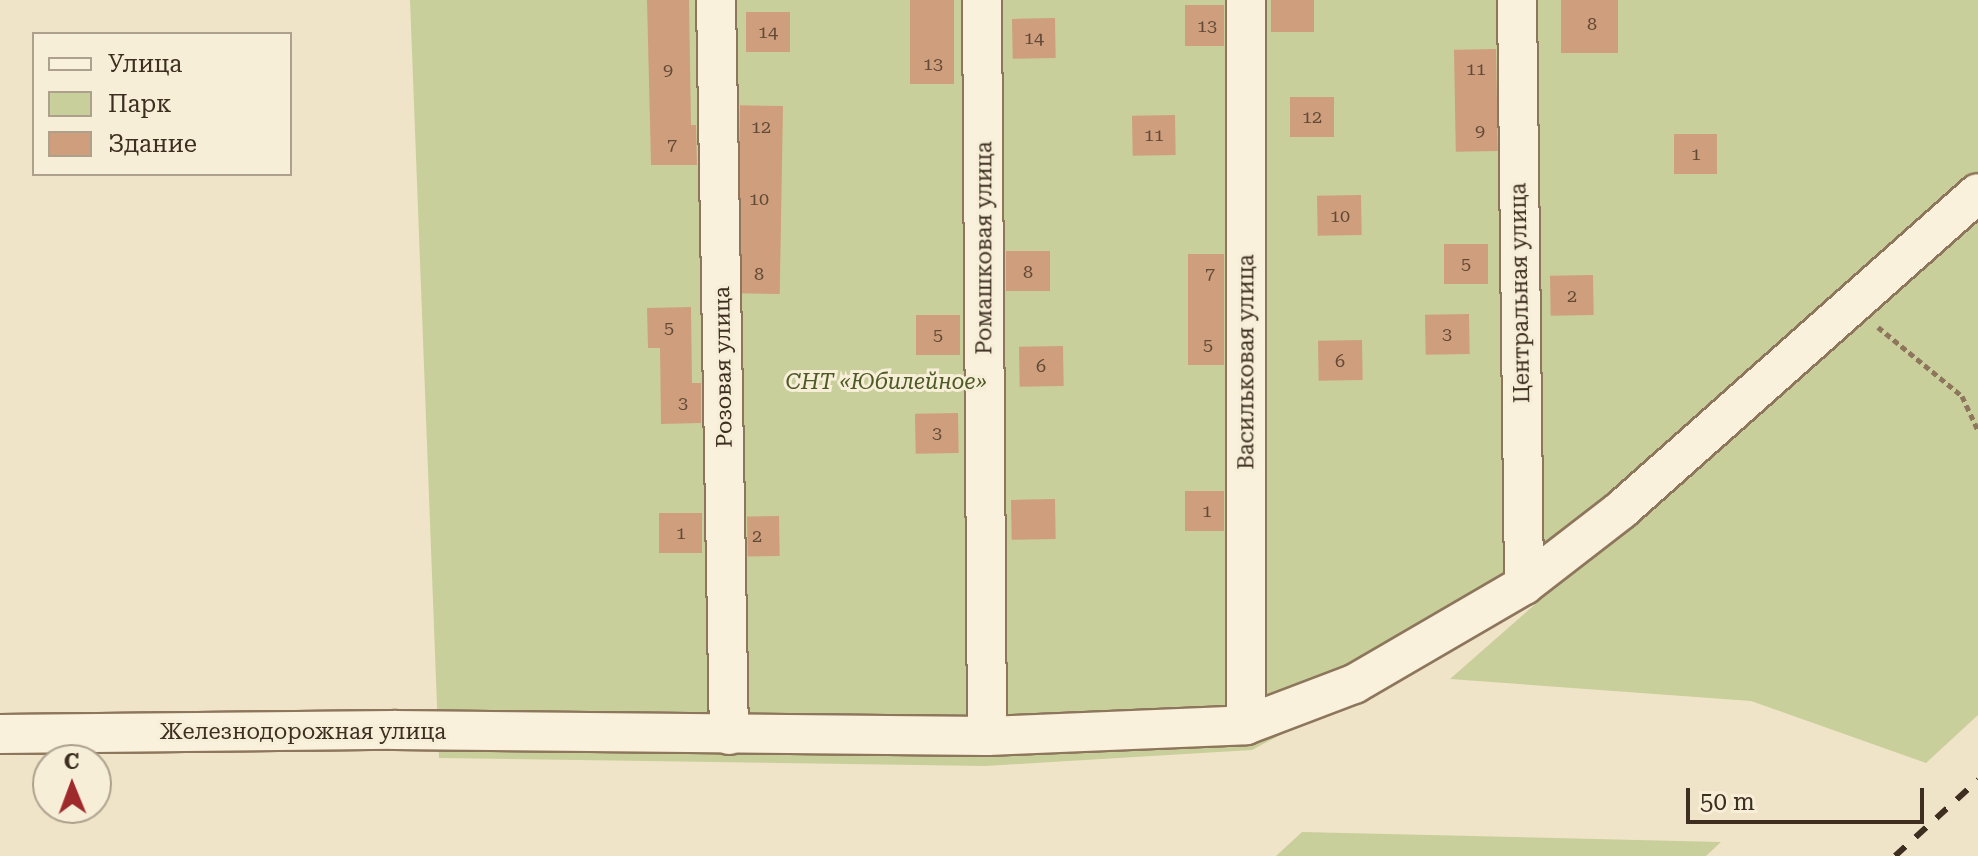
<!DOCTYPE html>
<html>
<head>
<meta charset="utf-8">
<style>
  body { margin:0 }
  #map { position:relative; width:1978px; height:856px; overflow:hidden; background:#f0e4c8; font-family:"Roboto Serif",serif }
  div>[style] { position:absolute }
  .green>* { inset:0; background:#c9cf9b }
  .building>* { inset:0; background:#cf9f7d; transform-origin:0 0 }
  .path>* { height:5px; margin-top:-2.5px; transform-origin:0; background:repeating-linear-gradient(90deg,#8d765c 0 6px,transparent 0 10px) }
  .roads { filter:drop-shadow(2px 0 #8d765c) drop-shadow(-2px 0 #8d765c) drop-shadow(0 2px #8d765c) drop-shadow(0 -2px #8d765c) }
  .minor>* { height:38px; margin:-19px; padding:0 19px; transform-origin:19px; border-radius:19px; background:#faf1dc }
  .rail>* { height:6px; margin-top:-3px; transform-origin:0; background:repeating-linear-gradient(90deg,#3d2e20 0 14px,transparent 0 28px) }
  span { translate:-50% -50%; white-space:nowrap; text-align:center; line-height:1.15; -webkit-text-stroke:6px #f7eed8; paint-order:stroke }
  .number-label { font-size:18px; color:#624a37 }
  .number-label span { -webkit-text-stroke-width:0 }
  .street-label { font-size:22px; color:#3d2e20 }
  .park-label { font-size:22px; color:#4d5a26; font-style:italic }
  .legend { position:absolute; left:32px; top:32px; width:260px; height:144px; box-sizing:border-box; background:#f7eed8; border:2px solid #ada18e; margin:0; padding:10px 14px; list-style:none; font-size:24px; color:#3d2e20 }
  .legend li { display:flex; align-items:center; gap:16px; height:40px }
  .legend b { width:40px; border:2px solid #ada18e }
  .north { position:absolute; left:32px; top:744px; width:80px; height:80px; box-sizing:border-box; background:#f7eed8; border:2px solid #ada18e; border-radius:50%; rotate:359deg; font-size:22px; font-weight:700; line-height:32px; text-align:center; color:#3d2e20 }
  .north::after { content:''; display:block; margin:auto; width:28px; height:36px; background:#9e2a2b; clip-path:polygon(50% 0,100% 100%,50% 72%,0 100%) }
  .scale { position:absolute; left:1686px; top:788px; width:238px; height:36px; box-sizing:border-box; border:4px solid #3d2e20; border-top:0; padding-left:10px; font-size:24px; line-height:28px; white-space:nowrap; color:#3d2e20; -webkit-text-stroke:6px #f7eed8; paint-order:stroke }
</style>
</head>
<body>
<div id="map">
  <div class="green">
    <i style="clip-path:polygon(410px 0,1978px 0,1978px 200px,1513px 611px,1252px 750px,985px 766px,439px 758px)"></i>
    <i style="clip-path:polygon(1978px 216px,1978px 715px,1926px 763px,1751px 701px,1450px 679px)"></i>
    <i style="clip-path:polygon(1302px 832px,1721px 842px,1706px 856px,1276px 856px)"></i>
  </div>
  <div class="building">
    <i style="clip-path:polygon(647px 0,689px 0,691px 125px,696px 125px,697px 165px,651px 165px)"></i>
    <i style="left:910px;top:0;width:44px;height:84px"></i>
    <i style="left:1271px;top:0;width:43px;height:32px"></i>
    <i style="left:1561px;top:0;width:57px;height:53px"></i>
    <i style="left:1224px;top:5px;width:41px;height:39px;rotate:90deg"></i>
    <i style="left:790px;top:12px;width:40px;height:44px;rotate:90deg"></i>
    <i style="left:1055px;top:18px;width:40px;height:43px;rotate:89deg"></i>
    <i style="left:1496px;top:49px;width:102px;height:42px;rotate:89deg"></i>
    <i style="left:1290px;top:97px;width:44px;height:40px"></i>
    <i style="left:783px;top:106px;width:188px;height:43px;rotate:91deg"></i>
    <i style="left:1175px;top:115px;width:40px;height:43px;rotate:89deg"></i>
    <i style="left:1674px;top:134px;width:43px;height:40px"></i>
    <i style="left:1361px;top:195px;width:40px;height:44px;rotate:89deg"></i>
    <i style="left:1488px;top:244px;width:40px;height:44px;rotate:90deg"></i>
    <i style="left:1050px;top:251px;width:40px;height:44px;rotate:90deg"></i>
    <i style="left:1224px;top:254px;width:111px;height:36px;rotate:90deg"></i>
    <i style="left:1593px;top:275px;width:40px;height:43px;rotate:89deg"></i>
    <i style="clip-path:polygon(691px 307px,692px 383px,701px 383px,701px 423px,661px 424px,660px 348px,648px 348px,647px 308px)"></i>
    <i style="left:1469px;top:314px;width:40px;height:44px;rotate:89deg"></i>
    <i style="left:960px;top:315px;width:40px;height:44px;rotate:90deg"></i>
    <i style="left:1362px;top:340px;width:40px;height:44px;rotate:89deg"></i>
    <i style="left:1063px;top:346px;width:40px;height:44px;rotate:89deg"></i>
    <i style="left:958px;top:413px;width:40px;height:43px;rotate:89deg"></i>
    <i style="left:1185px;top:491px;width:39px;height:40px"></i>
    <i style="left:1055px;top:499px;width:40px;height:44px;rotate:89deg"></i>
    <i style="left:659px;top:513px;width:43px;height:40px"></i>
    <i style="left:779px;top:516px;width:40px;height:32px;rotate:89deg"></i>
  </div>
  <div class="path">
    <i style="left:1878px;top:327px;width:109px;rotate:39.4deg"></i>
    <i style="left:1962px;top:396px;width:38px;rotate:65deg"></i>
  </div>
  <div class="roads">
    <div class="minor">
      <i style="left:716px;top:0;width:735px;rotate:88.99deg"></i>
      <i style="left:982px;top:0;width:736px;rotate:89.61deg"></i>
      <i style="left:1517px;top:0;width:585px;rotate:89.31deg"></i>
      <i style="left:1246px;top:725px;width:725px;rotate:-90deg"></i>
      <i style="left:0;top:734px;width:394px;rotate:-0.6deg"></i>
      <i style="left:394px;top:730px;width:593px;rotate:0.58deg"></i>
      <i style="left:987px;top:736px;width:259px;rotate:-2.4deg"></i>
      <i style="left:1246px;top:725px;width:116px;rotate:-20.8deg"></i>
      <i style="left:1354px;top:684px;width:197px;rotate:-30.2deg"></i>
      <i style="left:1524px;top:585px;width:123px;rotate:-37.7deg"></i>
      <i style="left:1621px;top:510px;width:477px;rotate:-41.6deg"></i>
    </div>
  </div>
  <div class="rail">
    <i style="left:1895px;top:856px;width:113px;rotate:-42.5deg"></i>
  </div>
  <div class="number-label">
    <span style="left:1592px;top:24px">8</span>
    <span style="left:1207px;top:26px">13</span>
    <span style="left:768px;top:32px">14</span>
    <span style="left:1034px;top:38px">14</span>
    <span style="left:933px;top:64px">13</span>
    <span style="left:1476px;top:69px">11</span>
    <span style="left:668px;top:70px">9</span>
    <span style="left:1312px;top:117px">12</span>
    <span style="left:761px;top:127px">12</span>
    <span style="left:1480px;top:131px">9</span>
    <span style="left:1154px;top:135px">11</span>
    <span style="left:672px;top:145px">7</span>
    <span style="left:1696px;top:154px">1</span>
    <span style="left:759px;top:199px">10</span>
    <span style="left:1340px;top:216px">10</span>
    <span style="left:1466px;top:264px">5</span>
    <span style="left:1028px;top:272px">8</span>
    <span style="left:759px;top:274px">8</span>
    <span style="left:1210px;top:274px">7</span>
    <span style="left:1572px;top:296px">2</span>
    <span style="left:669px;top:328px">5</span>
    <span style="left:1447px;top:334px">3</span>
    <span style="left:938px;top:335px">5</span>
    <span style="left:1208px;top:345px">5</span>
    <span style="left:1340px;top:361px">6</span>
    <span style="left:1041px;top:366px">6</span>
    <span style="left:683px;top:403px">3</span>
    <span style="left:937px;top:433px">3</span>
    <span style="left:1207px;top:511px">1</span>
    <span style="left:681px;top:533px">1</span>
    <span style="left:757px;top:536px">2</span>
  </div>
  <div class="street-label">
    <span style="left:984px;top:248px;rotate:-90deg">Ромашковая улица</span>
    <span style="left:1520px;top:293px;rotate:-91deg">Центральная улица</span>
    <span style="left:1246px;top:362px;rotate:-90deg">Васильковая улица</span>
    <span style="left:723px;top:367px;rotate:-91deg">Розовая улица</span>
    <span style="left:303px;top:732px">Железнодорожная улица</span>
  </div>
  <div class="park-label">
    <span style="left:886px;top:382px">СНТ «Юбилейное»</span>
  </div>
  <ul class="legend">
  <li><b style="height:10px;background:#faf1dc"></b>Улица</li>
  <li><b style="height:22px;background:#c9cf9b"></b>Парк</li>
  <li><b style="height:22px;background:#cf9f7d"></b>Здание</li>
  </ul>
  <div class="north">С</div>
  <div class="scale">50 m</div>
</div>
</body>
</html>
